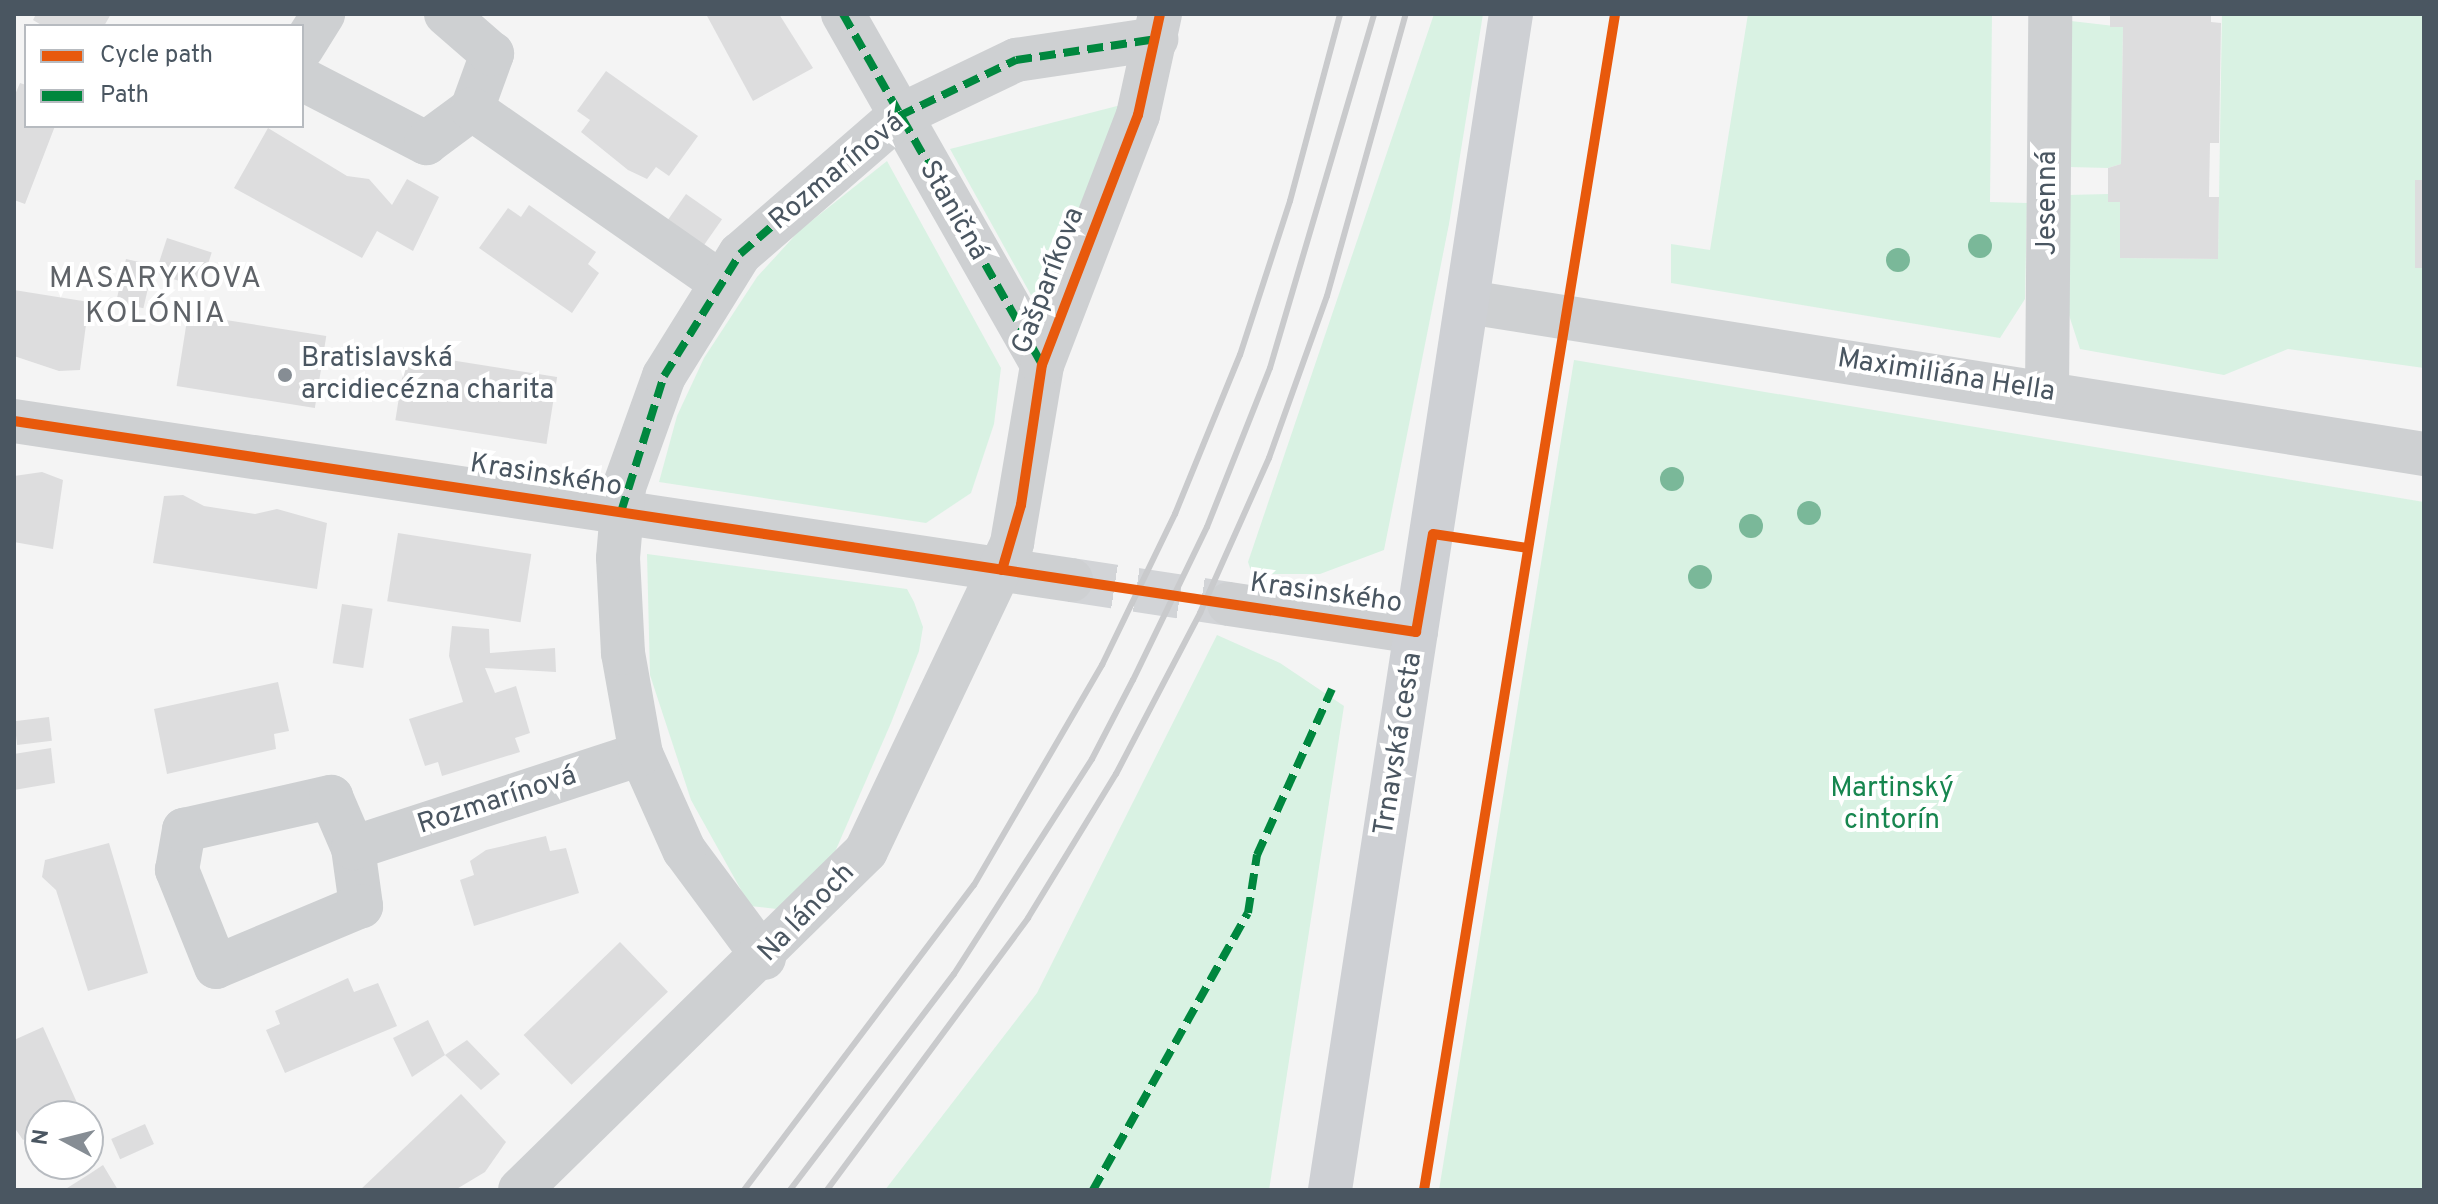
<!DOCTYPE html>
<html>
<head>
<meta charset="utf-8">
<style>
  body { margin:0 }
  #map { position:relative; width:2438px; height:1204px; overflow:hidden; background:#f4f4f4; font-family:Overpass,sans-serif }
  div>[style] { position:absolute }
  .green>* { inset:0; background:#d9f2e3 }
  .building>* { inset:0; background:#ddddde; transform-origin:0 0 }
  .minor-tunnel>* { height:44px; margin-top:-22px; transform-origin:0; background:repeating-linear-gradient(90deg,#d2d4d7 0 44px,transparent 0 66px) }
  .minor>* { height:44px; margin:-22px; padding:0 22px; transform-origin:22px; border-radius:22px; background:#ced0d2 }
  .secondary>* { height:44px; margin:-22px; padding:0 22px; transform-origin:22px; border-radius:22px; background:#ced0d4 }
  .rail>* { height:6px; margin:-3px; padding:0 3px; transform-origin:3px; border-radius:3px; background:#c9cacc }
  .quiet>* { height:8px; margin-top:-4px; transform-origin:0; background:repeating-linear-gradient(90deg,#00873e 0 16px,transparent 0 24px) }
  .cycleway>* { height:10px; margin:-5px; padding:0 5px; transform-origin:5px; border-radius:5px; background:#e8590c }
  .trees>* { width:24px; height:24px; margin:-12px; border-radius:50%; background:#7ab899 }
  .dots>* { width:22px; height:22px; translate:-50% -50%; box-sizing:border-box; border:4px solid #fff; border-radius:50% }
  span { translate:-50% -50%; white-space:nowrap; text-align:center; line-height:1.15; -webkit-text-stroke:8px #fff; paint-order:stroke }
  .street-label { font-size:28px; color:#4a5661 }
  .poi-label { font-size:28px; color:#4a5661 }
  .left { translate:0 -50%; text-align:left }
  .park-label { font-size:28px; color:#17864f }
  .neighbourhood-label { font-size:30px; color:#5f6368; letter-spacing:2px }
  .frame { position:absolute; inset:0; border:16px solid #4a5661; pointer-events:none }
  .legend { position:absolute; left:24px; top:24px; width:280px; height:104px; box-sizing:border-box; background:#fff; border:2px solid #b7bbc0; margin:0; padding:10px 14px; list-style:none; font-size:24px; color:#4a5661 }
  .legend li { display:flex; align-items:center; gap:16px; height:40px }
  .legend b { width:40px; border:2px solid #b7bbc0 }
  .north { position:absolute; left:24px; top:1100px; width:80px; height:80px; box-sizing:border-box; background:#fff; border:2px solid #b7bbc0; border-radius:50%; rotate:277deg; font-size:22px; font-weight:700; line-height:32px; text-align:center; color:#4a5661 }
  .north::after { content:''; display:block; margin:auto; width:28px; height:36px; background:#868d94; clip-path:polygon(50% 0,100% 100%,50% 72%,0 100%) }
</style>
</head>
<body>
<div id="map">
  <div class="green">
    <i style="clip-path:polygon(1434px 14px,1483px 14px,1449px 224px,1384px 550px,1320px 574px,1252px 574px,1248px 562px)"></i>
    <i style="clip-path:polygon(1748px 14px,1992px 14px,1990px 202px,2027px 203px,2025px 299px,2000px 338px,1671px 283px,1671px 244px,1710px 250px)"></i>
    <i style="clip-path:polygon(2222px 14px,2424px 14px,2424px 368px,2288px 349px,2224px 375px,2080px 349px,2069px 315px,2068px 195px,2108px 194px,2108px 202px,2120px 202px,2121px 258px,2218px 259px)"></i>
    <i style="clip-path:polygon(2071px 21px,2123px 27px,2121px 164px,2108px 168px,2069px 167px)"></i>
    <i style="clip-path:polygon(1121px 105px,1041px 313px,950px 149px)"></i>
    <i style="clip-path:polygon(887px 161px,1001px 368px,994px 424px,971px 493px,926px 523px,659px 482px,677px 416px,704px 358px,757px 277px,800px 230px)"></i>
    <i style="clip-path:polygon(1574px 360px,2424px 502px,2424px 1190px,1439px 1190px)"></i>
    <i style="clip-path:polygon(647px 554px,907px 589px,914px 602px,923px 627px,919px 651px,891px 723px,828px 868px,785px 910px,750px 906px,691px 800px,650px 675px)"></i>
    <i style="clip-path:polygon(1217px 635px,1280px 663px,1344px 706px,1269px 1190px,885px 1190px,1037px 993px)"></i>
  </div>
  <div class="building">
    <i style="clip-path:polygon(36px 14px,111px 14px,104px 26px,43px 26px,33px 20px)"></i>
    <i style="clip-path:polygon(706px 14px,779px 14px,813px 68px,753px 101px)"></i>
    <i style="clip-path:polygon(2110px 14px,2211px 14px,2211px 22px,2221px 23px,2219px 143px,2210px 143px,2209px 197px,2219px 197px,2218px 259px,2120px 258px,2120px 202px,2108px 202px,2108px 168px,2121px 164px,2123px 27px,2110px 27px)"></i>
    <i style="clip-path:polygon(606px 71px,698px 136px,669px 176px,656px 167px,647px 179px,628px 170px,581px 132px,590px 120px,577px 111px)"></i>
    <i style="clip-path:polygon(20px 83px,26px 85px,26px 126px,55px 126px,25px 204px,14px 200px,14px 97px)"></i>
    <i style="clip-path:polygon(268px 128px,347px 176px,369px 179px,392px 205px,407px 179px,439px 197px,413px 251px,377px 231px,362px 258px,234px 188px)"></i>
    <i style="left:2415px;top:180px;width:9px;height:88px"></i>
    <i style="left:686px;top:194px;width:44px;height:32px;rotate:35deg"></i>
    <i style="clip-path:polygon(529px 205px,596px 252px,588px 264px,599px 273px,572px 313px,479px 248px,508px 208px,521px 217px)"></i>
    <i style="left:167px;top:238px;width:47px;height:37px;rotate:18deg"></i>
    <i style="left:126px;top:259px;width:28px;height:44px;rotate:13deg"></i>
    <i style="clip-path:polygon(14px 290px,89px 302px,80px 370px,59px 371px,14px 356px)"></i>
    <i style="left:188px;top:314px;width:140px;height:73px;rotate:9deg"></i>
    <i style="left:406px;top:353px;width:153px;height:68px;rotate:9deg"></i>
    <i style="clip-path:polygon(42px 472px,63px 480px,53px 549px,14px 542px,14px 476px)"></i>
    <i style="clip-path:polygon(183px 495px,204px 506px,255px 514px,277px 509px,327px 523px,317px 589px,153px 563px,164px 496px)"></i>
    <i style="left:398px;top:533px;width:135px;height:69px;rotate:9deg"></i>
    <i style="left:342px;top:604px;width:31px;height:60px;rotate:9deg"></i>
    <i style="clip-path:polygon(452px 626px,489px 629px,490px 653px,555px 648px,556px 672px,485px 668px,495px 693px,516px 686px,530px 733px,515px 738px,520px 752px,442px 776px,438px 762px,425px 766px,409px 719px,463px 702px,449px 656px)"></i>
    <i style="clip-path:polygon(278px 682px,289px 731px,274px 734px,276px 749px,167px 774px,154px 709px)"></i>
    <i style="left:49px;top:717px;width:24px;height:35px;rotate:83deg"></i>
    <i style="clip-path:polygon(51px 748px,55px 783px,14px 790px,14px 754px)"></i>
    <i style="clip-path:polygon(546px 836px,550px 851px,566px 848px,579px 893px,474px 926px,460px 880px,474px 875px,470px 861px,486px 850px)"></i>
    <i style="clip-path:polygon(109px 843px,148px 973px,88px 991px,56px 890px,42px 877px,45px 860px)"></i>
    <i style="left:620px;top:942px;width:69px;height:134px;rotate:46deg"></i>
    <i style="clip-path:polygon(348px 978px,354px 992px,378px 983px,397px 1026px,285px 1073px,266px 1030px,280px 1024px,275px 1011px)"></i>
    <i style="clip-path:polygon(428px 1020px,445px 1055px,467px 1040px,500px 1074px,481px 1090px,445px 1055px,412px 1077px,393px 1038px)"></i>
    <i style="clip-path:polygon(43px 1027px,83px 1116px,40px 1116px,40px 1139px,37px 1134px,23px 1140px,14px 1127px,14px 1040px)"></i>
    <i style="clip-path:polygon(461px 1094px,506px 1142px,485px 1172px,455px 1190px,360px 1190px)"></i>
    <i style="left:145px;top:1124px;width:22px;height:37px;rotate:66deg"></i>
    <i style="clip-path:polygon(103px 1165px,118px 1190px,64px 1190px,91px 1173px)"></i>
  </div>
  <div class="minor-tunnel">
    <i style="left:1071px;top:580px;width:160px;rotate:8.6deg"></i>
  </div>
  <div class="minor">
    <i style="left:843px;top:14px;width:403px;rotate:60.4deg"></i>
    <i style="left:302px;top:48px;width:40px;rotate:-58deg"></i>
    <i style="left:302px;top:79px;width:140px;rotate:27.3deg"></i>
    <i style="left:426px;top:143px;width:57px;rotate:-36.5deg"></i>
    <i style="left:472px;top:109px;width:59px;rotate:-70deg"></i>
    <i style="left:492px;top:54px;width:61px;rotate:-139deg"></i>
    <i style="left:472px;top:109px;width:302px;rotate:34.9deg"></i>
    <i style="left:1468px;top:302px;width:968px;rotate:9.03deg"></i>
    <i style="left:2047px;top:392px;width:378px;rotate:-89.5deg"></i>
    <i style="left:14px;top:421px;width:1069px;rotate:8.55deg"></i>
    <i style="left:1229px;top:604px;width:189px;rotate:8.5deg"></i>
    <i style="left:353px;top:848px;width:59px;rotate:82.1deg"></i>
    <i style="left:361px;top:906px;width:157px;rotate:157.2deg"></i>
    <i style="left:216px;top:967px;width:105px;rotate:-111.9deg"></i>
    <i style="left:177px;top:870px;width:41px;rotate:-80.1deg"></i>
    <i style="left:184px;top:830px;width:151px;rotate:-12.7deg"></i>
    <i style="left:331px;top:797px;width:56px;rotate:66.7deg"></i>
    <i style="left:353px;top:848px;width:303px;rotate:-18.1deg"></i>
    <i style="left:764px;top:958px;width:134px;rotate:-126.5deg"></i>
    <i style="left:684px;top:850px;width:105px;rotate:-114.1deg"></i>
    <i style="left:641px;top:754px;width:103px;rotate:-100.1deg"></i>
    <i style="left:623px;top:653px;width:95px;rotate:-93deg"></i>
    <i style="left:618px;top:558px;width:71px;rotate:-85.2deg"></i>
    <i style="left:624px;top:487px;width:118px;rotate:-70.2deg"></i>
    <i style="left:664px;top:376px;width:144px;rotate:-58.1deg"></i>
    <i style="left:740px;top:254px;width:211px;rotate:-41deg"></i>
    <i style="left:899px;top:116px;width:130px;rotate:-25.6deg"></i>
    <i style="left:1016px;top:60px;width:142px;rotate:-8.5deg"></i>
    <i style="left:520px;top:1190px;width:484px;rotate:-44.4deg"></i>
    <i style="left:866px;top:851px;width:341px;rotate:-64.6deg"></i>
    <i style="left:1012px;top:543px;width:181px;rotate:-80.4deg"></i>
    <i style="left:1042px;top:365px;width:268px;rotate:-69deg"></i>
    <i style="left:1138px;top:115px;width:103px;rotate:-77.7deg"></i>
  </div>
  <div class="secondary">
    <i style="left:1330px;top:1190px;width:1190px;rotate:-81.25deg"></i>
  </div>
  <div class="rail">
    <i style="left:744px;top:1190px;width:382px;rotate:-53deg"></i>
    <i style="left:974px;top:885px;width:255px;rotate:-59.8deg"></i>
    <i style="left:1102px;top:665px;width:168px;rotate:-64.2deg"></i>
    <i style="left:1175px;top:514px;width:172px;rotate:-67.8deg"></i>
    <i style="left:1240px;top:355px;width:162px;rotate:-72deg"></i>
    <i style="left:1290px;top:201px;width:194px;rotate:-75deg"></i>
    <i style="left:790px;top:1190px;width:271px;rotate:-52.8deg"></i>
    <i style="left:954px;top:974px;width:255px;rotate:-57.3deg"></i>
    <i style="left:1092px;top:759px;width:89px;rotate:-62.6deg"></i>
    <i style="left:1133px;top:680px;width:170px;rotate:-64.2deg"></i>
    <i style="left:1207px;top:527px;width:171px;rotate:-68.4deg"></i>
    <i style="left:1270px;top:368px;width:369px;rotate:-73.6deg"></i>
    <i style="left:827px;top:1190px;width:338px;rotate:-53.5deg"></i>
    <i style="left:1028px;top:918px;width:169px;rotate:-58.6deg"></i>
    <i style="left:1116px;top:774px;width:182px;rotate:-62.4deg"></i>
    <i style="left:1200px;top:613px;width:170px;rotate:-66deg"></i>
    <i style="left:1269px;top:458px;width:172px;rotate:-70.3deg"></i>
    <i style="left:1327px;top:296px;width:293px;rotate:-74.4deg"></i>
  </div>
  <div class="quiet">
    <i style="left:843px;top:14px;width:403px;rotate:60.4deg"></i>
    <i style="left:621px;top:512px;width:143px;rotate:-72.5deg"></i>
    <i style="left:664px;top:376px;width:144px;rotate:-58.1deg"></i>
    <i style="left:740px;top:254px;width:211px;rotate:-41deg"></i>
    <i style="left:899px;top:116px;width:130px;rotate:-25.6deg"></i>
    <i style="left:1016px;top:60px;width:142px;rotate:-8.5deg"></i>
    <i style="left:1093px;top:1190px;width:317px;rotate:-60.8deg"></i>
    <i style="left:1248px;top:913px;width:59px;rotate:-81.2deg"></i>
    <i style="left:1257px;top:855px;width:182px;rotate:-65.7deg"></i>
  </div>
  <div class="cycleway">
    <i style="left:14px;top:421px;width:1418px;rotate:8.56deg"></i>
    <i style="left:1416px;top:632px;width:99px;rotate:-80.2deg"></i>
    <i style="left:1433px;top:534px;width:96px;rotate:8.4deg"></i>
    <i style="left:1002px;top:570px;width:68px;rotate:-73.7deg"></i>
    <i style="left:1021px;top:505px;width:142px;rotate:-81.5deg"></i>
    <i style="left:1042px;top:365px;width:268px;rotate:-69deg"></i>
    <i style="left:1138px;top:115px;width:103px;rotate:-77.7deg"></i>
    <i style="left:1424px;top:1190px;width:1191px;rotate:-80.77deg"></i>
  </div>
  <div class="trees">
    <i style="left:1980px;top:246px"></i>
    <i style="left:1898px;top:260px"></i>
    <i style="left:1672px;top:479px"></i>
    <i style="left:1809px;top:513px"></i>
    <i style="left:1751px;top:526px"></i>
    <i style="left:1700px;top:577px"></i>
  </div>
  <div class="dots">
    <i style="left:285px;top:375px;background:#868d94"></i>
  </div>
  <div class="street-label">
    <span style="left:837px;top:172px;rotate:-40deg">Rozmarínová</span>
    <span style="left:2048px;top:203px;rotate:-90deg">Jesenná</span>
    <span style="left:953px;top:211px;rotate:60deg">Staničná</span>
    <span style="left:1049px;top:281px;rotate:-69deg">Gašparíkova</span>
    <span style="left:1946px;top:376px;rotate:9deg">Maximiliána Hella</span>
    <span style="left:546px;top:476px;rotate:9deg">Krasinského</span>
    <span style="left:1326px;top:594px;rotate:8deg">Krasinského</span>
    <span style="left:1399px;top:744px;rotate:-81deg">Trnavská cesta</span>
    <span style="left:497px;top:801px;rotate:-18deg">Rozmarínová</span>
    <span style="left:807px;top:913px;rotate:-46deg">Na lánoch</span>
  </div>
  <div class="poi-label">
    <span class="left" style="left:301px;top:375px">Bratislavská<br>arcidiecézna charita</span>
  </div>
  <div class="park-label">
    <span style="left:1892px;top:805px">Martinský<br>cintorín</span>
  </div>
  <div class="neighbourhood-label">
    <span style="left:156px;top:297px">MASARYKOVA<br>KOLÓNIA</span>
  </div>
  <div class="frame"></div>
  <ul class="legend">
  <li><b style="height:10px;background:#e8590c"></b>Cycle path</li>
  <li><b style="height:10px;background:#00873e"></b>Path</li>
  </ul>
  <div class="north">N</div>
</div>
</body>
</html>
